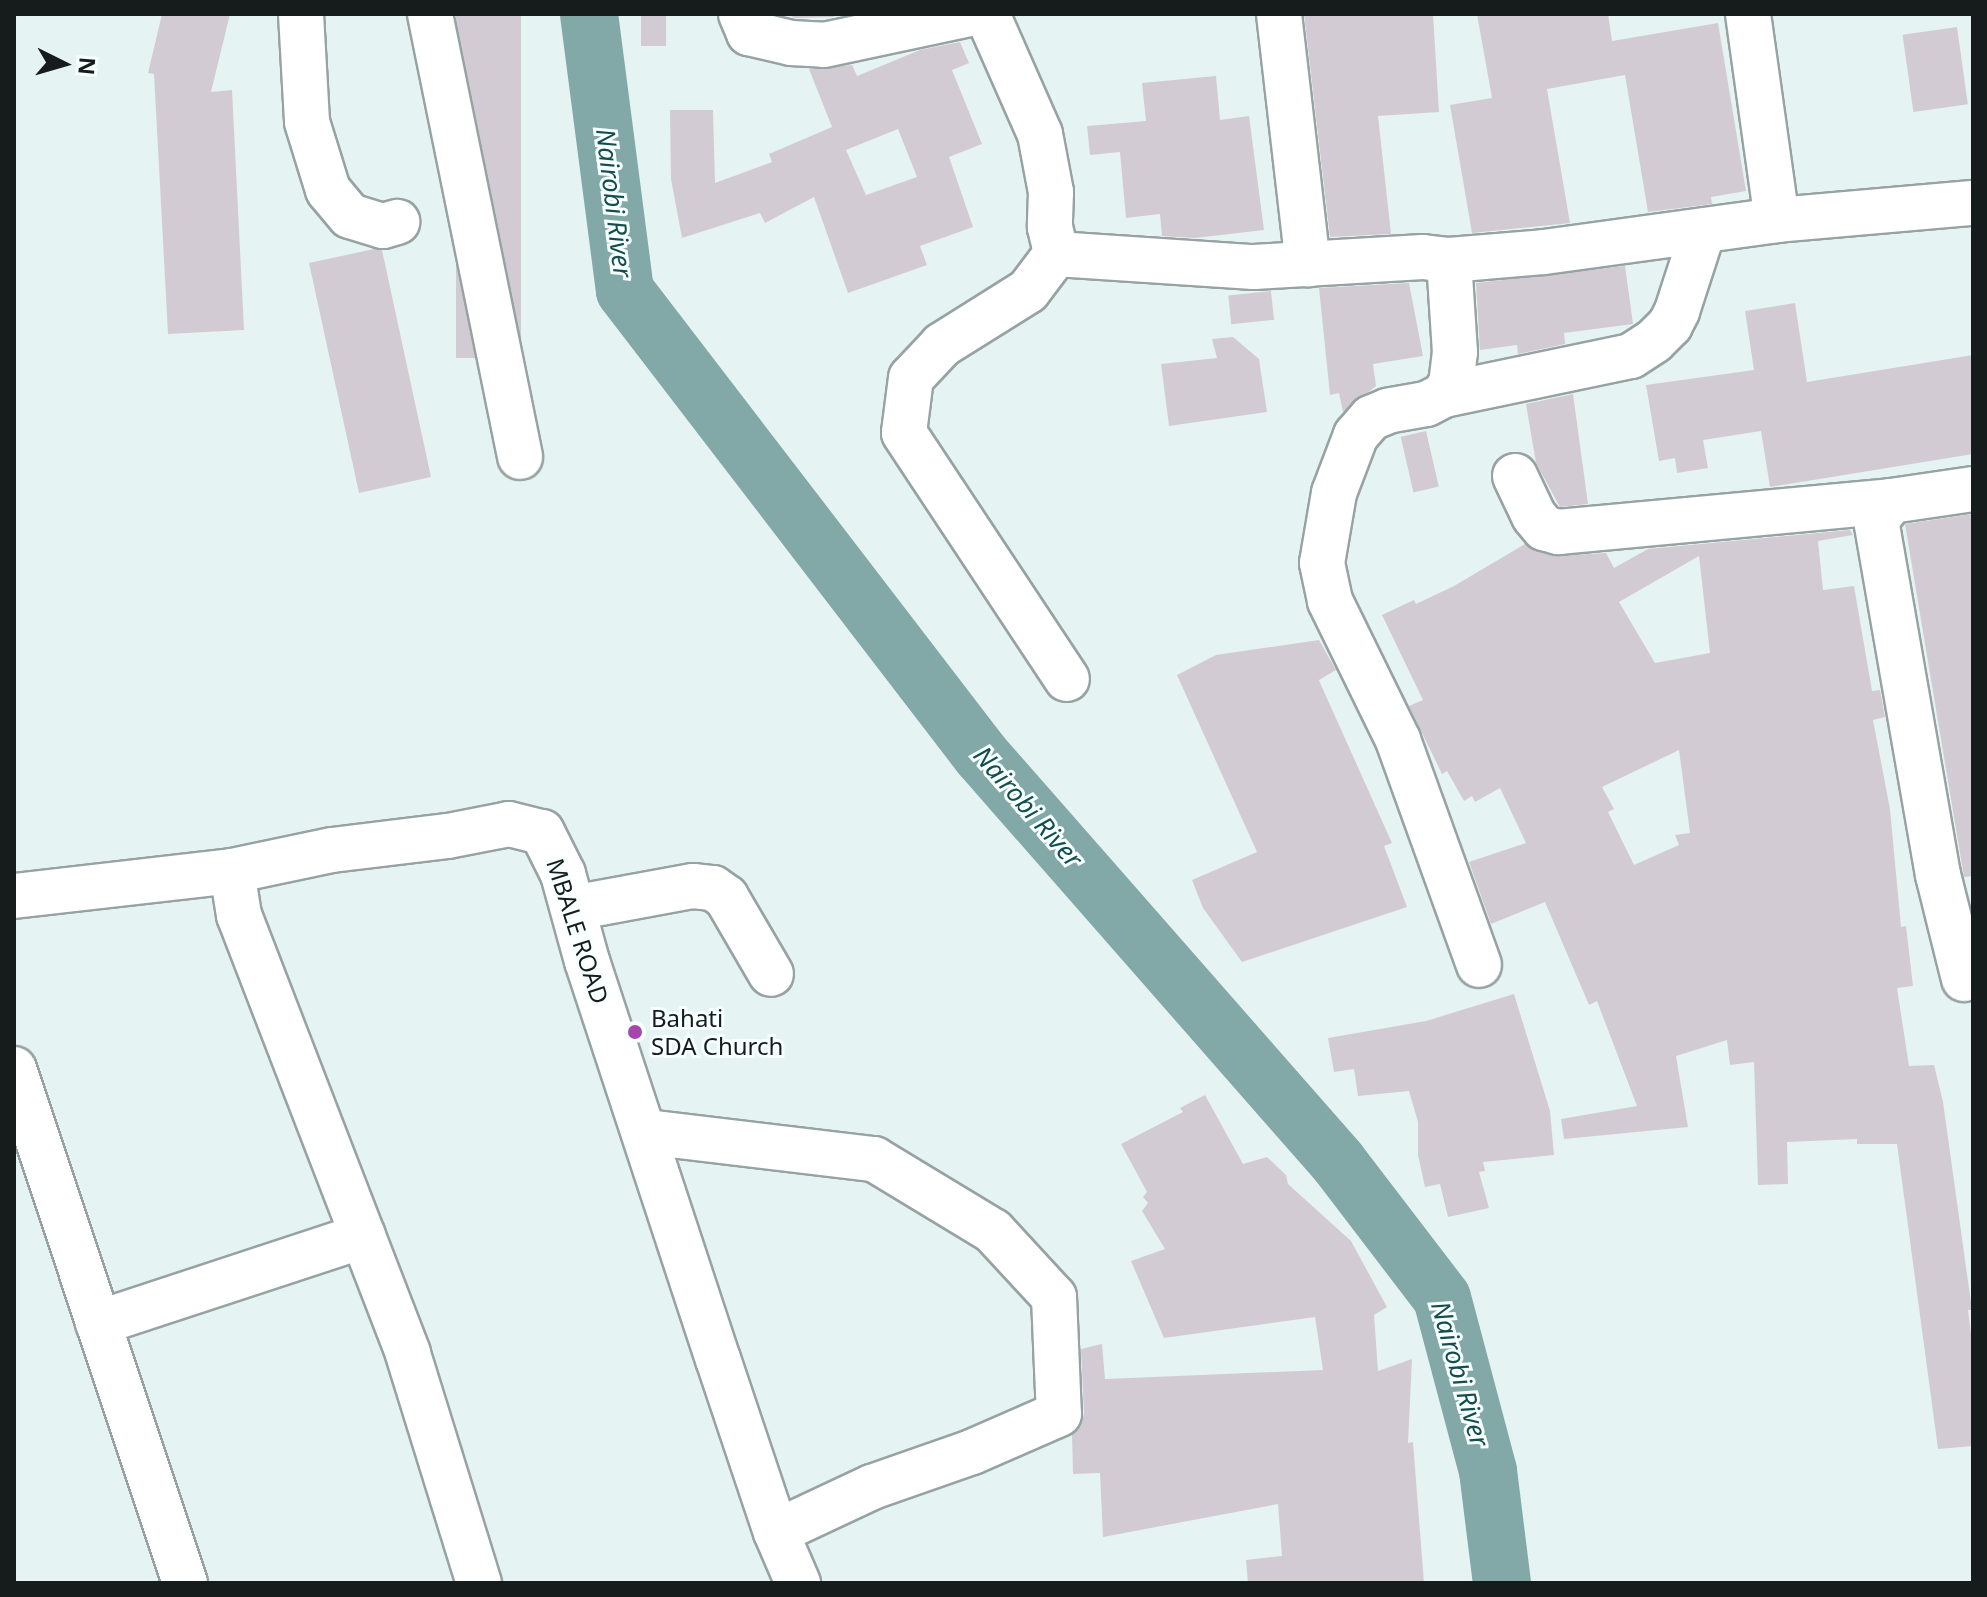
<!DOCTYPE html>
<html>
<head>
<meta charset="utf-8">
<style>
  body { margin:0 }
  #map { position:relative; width:1987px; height:1597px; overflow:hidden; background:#e6f3f3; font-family:"Noto Sans",sans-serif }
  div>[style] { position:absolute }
  .river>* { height:58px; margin:-29px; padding:0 29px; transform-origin:29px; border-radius:29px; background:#82a8a8 }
  .building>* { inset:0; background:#d3cbd3; transform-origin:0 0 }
  .roads { filter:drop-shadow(2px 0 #96a3a2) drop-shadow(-2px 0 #96a3a2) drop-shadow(0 2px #96a3a2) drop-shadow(0 -2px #96a3a2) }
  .minor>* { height:44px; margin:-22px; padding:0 22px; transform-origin:22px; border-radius:22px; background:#fff }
  .dots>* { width:22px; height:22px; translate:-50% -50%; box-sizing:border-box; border:4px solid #f7ffff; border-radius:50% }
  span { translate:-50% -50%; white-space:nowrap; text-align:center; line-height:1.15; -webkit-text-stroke:6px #f7ffff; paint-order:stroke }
  .street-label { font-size:24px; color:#161b1b }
  .poi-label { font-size:24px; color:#161b1b }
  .left { translate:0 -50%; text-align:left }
  .water-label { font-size:26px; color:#144d4e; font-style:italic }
  .frame { position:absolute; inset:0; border:16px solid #161b1b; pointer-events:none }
  .north { position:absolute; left:24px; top:24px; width:80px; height:80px; -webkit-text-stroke:6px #f7ffff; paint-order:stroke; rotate:95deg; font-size:22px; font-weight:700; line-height:32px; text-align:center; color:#161b1b }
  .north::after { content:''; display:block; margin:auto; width:28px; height:36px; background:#161b1b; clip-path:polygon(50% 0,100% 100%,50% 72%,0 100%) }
</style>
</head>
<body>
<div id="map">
  <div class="river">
    <i style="left:589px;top:14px;width:279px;rotate:82.6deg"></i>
    <i style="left:625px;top:291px;width:585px;rotate:52.5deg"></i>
    <i style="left:981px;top:755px;width:541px;rotate:48.74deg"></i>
    <i style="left:1338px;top:1162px;width:171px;rotate:52.6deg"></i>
    <i style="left:1442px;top:1298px;width:179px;rotate:75.1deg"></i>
    <i style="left:1488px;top:1471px;width:113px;rotate:82.9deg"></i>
  </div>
  <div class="building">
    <i style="clip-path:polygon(162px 14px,230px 14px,211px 92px,232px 90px,244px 330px,168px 334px,154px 74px,148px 73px)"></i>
    <i style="left:456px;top:14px;width:65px;height:344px"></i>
    <i style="left:641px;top:14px;width:25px;height:32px"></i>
    <i style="clip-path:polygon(787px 14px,832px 14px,834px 17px,795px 18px)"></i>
    <i style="clip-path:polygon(1304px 14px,1433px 14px,1439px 112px,1378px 116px,1391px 234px,1330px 237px)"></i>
    <i style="clip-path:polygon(1477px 14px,1608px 14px,1612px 41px,1718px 23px,1746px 191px,1711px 197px,1712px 204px,1648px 212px,1625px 75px,1547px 89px,1570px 223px,1472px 233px,1450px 105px,1492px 98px)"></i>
    <i style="left:1957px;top:27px;width:78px;height:55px;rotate:82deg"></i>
    <i style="clip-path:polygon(evenodd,960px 42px,969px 63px,952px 70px,982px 144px,949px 157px,973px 227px,920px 246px,927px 265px,848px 293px,814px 197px,765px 223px,760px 213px,682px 238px,671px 179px,670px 110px,713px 110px,715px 183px,772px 162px,769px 154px,832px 127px,809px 69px,852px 65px,857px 76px,920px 50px,960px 42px,898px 129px,917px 177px,866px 195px,846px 150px,898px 129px)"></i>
    <i style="clip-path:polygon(1216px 76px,1220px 120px,1249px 116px,1264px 230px,1195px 238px,1162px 236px,1160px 214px,1126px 218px,1120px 152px,1090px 155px,1087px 126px,1146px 121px,1142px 83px)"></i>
    <i style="clip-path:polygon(374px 249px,382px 250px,431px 477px,359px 493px,309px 263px)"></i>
    <i style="clip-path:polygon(1625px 266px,1633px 324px,1564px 333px,1565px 344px,1518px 354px,1517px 345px,1480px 350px,1476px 283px)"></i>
    <i style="clip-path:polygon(1409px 283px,1423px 356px,1373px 364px,1376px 386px,1343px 412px,1339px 393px,1330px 395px,1319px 288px)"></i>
    <i style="left:1271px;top:291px;width:29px;height:43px;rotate:84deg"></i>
    <i style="clip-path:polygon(1795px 303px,1807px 382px,1973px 355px,1973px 454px,1770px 487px,1761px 431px,1703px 440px,1708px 468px,1677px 473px,1675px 458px,1659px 461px,1646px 385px,1754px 370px,1745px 311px)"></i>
    <i style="clip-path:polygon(1233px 337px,1259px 359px,1267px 412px,1169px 426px,1161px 364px,1217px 358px,1212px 339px)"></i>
    <i style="clip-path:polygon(1573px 394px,1588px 504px,1560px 507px,1536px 463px,1526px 404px)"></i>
    <i style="left:1426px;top:431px;width:57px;height:26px;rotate:77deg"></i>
    <i style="clip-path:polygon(1973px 514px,1973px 876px,1964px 877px,1905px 524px)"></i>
    <i style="clip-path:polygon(evenodd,1850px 530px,1853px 535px,1818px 541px,1823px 590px,1854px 586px,1872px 691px,1880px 690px,1885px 717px,1873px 720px,1890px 809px,1901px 927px,1906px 926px,1913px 986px,1897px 988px,1909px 1066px,1934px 1065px,1943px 1102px,1972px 1310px,1968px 1310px,1973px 1350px,1973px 1446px,1938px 1449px,1897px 1144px,1857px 1144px,1857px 1139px,1787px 1142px,1788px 1184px,1758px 1185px,1754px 1062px,1730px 1065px,1727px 1040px,1676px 1056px,1688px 1127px,1564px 1139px,1561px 1119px,1637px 1106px,1597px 1001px,1589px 1005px,1545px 902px,1491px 924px,1469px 862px,1526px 843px,1500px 788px,1475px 802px,1472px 796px,1464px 801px,1447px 771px,1442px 774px,1409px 706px,1423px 700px,1382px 615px,1414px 600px,1416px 604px,1454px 586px,1525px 544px,1552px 556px,1606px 553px,1614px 568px,1648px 549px,1850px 530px,1699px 556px,1710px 653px,1655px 663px,1619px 602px,1699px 556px,1850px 530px,1679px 750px,1690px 833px,1675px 835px,1679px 845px,1634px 865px,1608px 812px,1614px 809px,1602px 787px,1679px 750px)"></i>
    <i style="clip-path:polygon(1319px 640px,1336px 670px,1319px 680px,1321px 685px,1392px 843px,1384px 846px,1407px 907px,1242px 962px,1203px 908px,1192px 880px,1257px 852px,1177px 675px,1216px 655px)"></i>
    <i style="clip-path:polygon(1514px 994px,1550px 1111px,1554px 1155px,1483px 1162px,1485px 1171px,1479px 1172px,1489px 1208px,1448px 1217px,1440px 1184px,1425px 1187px,1418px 1155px,1418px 1122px,1409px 1091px,1358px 1096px,1354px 1069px,1334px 1072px,1328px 1038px,1426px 1021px)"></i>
    <i style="clip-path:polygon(1205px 1095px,1243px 1164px,1267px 1157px,1286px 1175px,1288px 1184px,1351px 1241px,1387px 1307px,1374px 1315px,1378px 1371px,1412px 1359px,1408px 1443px,1413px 1442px,1424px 1583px,1248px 1583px,1246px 1560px,1282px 1556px,1278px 1504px,1103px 1537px,1100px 1473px,1073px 1474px,1072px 1435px,1081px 1426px,1084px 1413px,1081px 1349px,1102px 1344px,1105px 1379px,1323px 1370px,1315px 1317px,1164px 1338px,1131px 1261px,1165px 1249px,1142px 1211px,1148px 1203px,1143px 1197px,1147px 1192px,1121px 1144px,1183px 1112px,1180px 1108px)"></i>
  </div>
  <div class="roads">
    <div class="minor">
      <i style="left:301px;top:14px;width:108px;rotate:86.8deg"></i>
      <i style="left:307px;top:122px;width:71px;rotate:72.8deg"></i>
      <i style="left:328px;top:190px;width:34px;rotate:50deg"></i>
      <i style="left:350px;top:216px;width:34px;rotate:17deg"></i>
      <i style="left:383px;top:226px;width:15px;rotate:-16deg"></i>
      <i style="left:430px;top:14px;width:452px;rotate:78.5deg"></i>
      <i style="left:741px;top:14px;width:21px;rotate:67deg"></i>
      <i style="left:749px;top:33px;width:43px;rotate:13.4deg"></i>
      <i style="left:791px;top:43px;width:33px;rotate:3deg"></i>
      <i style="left:824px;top:45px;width:149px;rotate:-12deg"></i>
      <i style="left:987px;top:14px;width:131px;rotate:66.2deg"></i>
      <i style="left:1040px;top:134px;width:59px;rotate:79.3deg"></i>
      <i style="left:1051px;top:192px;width:35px;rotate:92deg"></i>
      <i style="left:1050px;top:227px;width:28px;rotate:77deg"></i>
      <i style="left:1056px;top:254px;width:46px;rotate:127.1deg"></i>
      <i style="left:1028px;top:291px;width:102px;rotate:147.9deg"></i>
      <i style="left:942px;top:345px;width:45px;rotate:133.2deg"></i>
      <i style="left:911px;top:378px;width:55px;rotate:97.3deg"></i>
      <i style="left:904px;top:433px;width:295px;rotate:56.5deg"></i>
      <i style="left:1279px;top:14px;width:252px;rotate:83.4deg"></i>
      <i style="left:1748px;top:14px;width:208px;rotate:82deg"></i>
      <i style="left:1777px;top:220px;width:197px;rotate:-5deg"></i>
      <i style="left:1056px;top:254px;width:198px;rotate:3.8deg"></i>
      <i style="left:1254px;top:267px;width:169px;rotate:-3.4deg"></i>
      <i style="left:1423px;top:257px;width:26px;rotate:7deg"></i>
      <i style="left:1449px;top:260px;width:95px;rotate:-4.8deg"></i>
      <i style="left:1544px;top:252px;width:235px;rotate:-7.8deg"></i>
      <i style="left:1449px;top:260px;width:92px;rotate:86.3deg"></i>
      <i style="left:1455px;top:352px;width:31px;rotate:97deg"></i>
      <i style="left:1451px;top:383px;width:14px;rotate:120deg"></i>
      <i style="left:1444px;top:395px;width:20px;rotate:153deg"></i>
      <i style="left:1426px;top:404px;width:39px;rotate:170deg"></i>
      <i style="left:1388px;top:411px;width:18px;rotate:158deg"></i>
      <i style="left:1371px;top:418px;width:23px;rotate:131deg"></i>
      <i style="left:1356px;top:435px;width:62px;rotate:110.8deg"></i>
      <i style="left:1334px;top:493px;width:71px;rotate:99.7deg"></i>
      <i style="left:1322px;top:563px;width:39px;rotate:78deg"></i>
      <i style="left:1330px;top:601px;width:155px;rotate:63.9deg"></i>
      <i style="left:1398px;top:740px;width:239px;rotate:70.2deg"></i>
      <i style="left:1444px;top:395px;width:191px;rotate:-11.8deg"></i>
      <i style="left:1631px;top:356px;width:27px;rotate:-33deg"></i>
      <i style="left:1654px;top:341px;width:23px;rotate:-45deg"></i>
      <i style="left:1670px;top:325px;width:16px;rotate:-63deg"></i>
      <i style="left:1677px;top:311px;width:84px;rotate:-72deg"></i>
      <i style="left:1515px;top:476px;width:44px;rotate:64.6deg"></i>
      <i style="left:1534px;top:516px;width:16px;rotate:50deg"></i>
      <i style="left:1544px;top:528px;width:15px;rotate:16deg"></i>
      <i style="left:1558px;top:532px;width:334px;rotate:-5.3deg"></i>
      <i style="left:232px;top:871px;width:45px;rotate:81deg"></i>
      <i style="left:239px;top:915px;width:470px;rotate:68.9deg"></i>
      <i style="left:408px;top:1354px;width:240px;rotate:72.8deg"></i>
      <i style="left:14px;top:896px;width:219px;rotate:-6.5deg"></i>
      <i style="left:232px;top:871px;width:102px;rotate:-11.9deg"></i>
      <i style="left:332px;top:850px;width:117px;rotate:-6.9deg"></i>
      <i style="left:448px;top:836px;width:62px;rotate:-11.1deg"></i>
      <i style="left:509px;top:824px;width:34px;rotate:14deg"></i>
      <i style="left:542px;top:832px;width:47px;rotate:63.4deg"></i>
      <i style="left:563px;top:874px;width:90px;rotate:74.6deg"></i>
      <i style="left:587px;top:961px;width:419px;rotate:71.8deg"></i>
      <i style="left:718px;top:1359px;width:182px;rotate:71.5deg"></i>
      <i style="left:776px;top:1532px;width:56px;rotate:66.7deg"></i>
      <i style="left:573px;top:908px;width:122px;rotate:-10.4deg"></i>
      <i style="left:693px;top:886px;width:20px;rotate:6deg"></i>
      <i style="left:713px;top:888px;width:16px;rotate:35deg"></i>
      <i style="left:726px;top:897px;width:89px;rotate:59.7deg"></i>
      <i style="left:1964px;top:979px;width:107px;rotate:-104deg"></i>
      <i style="left:1938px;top:875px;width:359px;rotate:-99.9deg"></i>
      <i style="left:1876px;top:521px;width:25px;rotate:-53deg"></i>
      <i style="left:1891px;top:501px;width:83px;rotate:-8.3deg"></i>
      <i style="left:14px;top:1069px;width:542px;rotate:71.6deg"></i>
      <i style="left:646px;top:1132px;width:230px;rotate:6.8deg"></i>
      <i style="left:874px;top:1159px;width:139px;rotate:31.2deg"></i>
      <i style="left:993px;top:1231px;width:90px;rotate:47.3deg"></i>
      <i style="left:1054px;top:1297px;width:117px;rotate:87.6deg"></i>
      <i style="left:1059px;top:1414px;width:95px;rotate:156.4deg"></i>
      <i style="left:972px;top:1452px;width:106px;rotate:160.7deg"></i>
      <i style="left:872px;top:1487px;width:106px;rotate:154.9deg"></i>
      <i style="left:98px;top:1323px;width:279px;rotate:-18.2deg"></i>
    </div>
  </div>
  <div class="dots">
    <i style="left:635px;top:1032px;background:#a646ae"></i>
  </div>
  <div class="street-label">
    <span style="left:578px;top:931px;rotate:72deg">MBALE ROAD</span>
  </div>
  <div class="poi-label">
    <span class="left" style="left:651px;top:1032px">Bahati<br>SDA Church</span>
  </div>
  <div class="water-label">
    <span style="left:614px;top:203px;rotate:83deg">Nairobi River</span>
    <span style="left:1028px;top:807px;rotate:49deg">Nairobi River</span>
    <span style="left:1460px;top:1374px;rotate:74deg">Nairobi River</span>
  </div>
  <div class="frame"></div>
  <div class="north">N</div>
</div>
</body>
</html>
